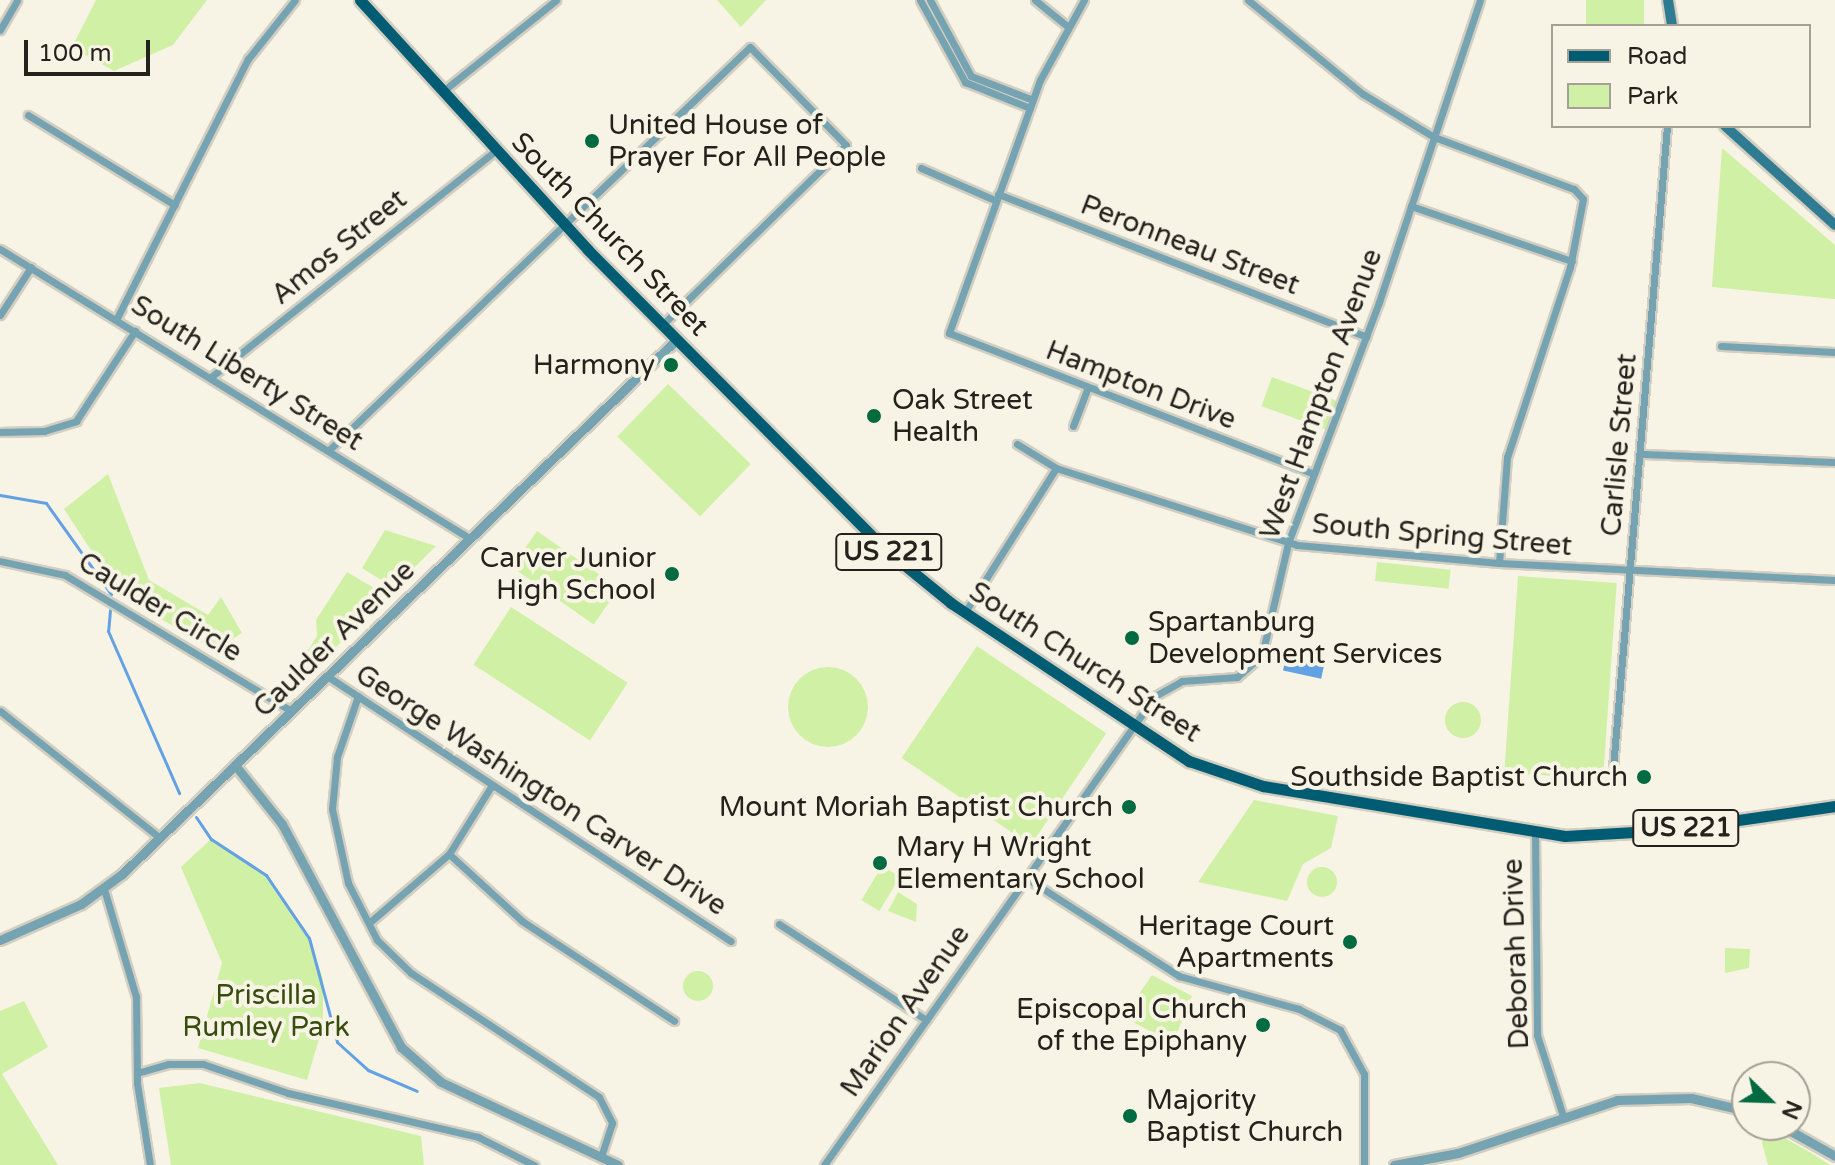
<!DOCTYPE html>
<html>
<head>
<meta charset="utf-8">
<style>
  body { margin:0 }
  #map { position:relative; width:1835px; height:1165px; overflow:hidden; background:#f8f4e5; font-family:"Varela Round",sans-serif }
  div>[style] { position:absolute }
  .green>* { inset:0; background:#d0f0a6; transform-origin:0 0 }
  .round { border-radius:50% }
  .water>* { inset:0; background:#63a1e5; transform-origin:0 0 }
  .stream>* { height:3px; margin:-1.5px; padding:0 1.5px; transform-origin:1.5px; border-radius:1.5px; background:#63a1e5 }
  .roads { filter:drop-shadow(2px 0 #d2cec1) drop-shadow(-2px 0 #d2cec1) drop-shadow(0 2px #d2cec1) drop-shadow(0 -2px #d2cec1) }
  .minor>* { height:7px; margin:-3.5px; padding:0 3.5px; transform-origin:3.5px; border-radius:3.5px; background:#75a3b2 }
  .tertiary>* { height:9px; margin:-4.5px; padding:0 4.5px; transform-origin:4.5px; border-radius:4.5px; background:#75a3b2 }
  .secondary>* { height:10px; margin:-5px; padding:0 5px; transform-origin:5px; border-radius:5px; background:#2f7b92 }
  .primary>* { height:11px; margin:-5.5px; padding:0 5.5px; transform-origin:5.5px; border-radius:5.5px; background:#005c72 }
  .dots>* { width:22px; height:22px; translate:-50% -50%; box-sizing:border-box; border:4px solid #f8f4e5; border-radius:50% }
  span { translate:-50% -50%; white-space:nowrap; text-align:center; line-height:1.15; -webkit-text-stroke:8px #f8f4e5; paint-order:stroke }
  .shield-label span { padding:2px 6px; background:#f8f4e5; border:2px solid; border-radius:6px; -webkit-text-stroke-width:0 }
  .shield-label { font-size:26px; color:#24221d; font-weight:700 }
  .poi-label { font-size:28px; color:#24221d }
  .left { translate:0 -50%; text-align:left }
  .right { translate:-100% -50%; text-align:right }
  .street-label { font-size:28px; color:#24221d }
  .park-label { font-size:28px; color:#374d0e }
  .legend { position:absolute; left:1551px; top:24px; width:260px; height:104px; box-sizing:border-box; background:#f8f4e5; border:2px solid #a3a095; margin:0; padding:10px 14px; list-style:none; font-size:24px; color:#24221d }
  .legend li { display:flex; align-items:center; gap:16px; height:40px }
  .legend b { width:40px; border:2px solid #a3a095 }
  .north { position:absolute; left:1731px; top:1061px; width:80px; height:80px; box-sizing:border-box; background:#f8f4e5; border:2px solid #a3a095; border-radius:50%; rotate:113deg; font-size:22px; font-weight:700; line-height:32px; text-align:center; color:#24221d }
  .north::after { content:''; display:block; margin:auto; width:28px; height:36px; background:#006a41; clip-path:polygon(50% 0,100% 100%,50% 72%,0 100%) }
  .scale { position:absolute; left:24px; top:40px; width:126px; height:36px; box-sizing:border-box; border:4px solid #24221d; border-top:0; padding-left:10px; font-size:24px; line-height:28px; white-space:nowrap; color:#24221d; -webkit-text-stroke:6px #f8f4e5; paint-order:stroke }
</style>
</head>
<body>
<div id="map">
  <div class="green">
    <i style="clip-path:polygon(96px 0,207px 0,173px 45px,114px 71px,72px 47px)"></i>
    <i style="clip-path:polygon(717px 0,766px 0,741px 27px)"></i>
    <i style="left:1586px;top:0;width:58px;height:26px"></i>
    <i style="clip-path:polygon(1722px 148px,1835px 245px,1835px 299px,1712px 287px)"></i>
    <i style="left:1272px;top:377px;width:75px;height:31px;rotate:20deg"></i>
    <i style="left:668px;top:384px;width:115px;height:73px;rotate:44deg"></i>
    <i style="clip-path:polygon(108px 474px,149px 580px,208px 615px,221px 597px,242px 633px,215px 650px,121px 596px,64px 509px)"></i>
    <i style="clip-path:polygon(385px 530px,436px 546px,394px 588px,362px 568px)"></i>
    <i style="left:537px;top:531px;width:100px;height:44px;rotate:35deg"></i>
    <i style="left:1377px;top:562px;width:74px;height:19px;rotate:6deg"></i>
    <i style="clip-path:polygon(347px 572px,386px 595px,320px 664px,305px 655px,317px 636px,316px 620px)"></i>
    <i style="left:1518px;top:576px;width:99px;height:197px;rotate:4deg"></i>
    <i style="left:511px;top:607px;width:139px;height:69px;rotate:33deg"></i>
    <i style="left:977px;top:646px;width:156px;height:135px;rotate:34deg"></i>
    <i class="round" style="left:788px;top:667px;width:80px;height:80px"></i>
    <i class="round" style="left:1445px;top:702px;width:36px;height:36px"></i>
    <i style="clip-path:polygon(1254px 800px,1338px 816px,1331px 848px,1303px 864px,1287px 901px,1198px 882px)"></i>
    <i style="clip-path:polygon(211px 839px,266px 875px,309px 938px,323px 979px,323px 1025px,307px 1080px,198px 1048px,222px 963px,181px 867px)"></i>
    <i style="left:882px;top:866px;width:21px;height:40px;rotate:31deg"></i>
    <i class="round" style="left:1307px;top:867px;width:30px;height:30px"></i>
    <i style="clip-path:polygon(898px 892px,917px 904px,916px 922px,888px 911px)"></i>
    <i style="clip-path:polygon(1725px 948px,1750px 949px,1749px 968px,1725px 973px)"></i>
    <i class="round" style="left:683px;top:971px;width:30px;height:30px"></i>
    <i style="clip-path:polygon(1152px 975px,1192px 996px,1173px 1043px,1123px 1017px)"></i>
    <i style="clip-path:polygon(24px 1001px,48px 1047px,2px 1074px,58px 1165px,0 1165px,0 1011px)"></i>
    <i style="clip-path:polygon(200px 1083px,421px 1136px,424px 1165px,171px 1165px,159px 1088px)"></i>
    <i style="clip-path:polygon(1767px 1128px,1813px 1154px,1830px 1165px,1768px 1165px,1762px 1143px)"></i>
  </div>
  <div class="water">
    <i style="left:1287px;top:652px;width:39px;height:19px;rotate:12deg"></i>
  </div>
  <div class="stream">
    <i style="left:0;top:495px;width:47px;rotate:9.9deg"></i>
    <i style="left:46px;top:503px;width:112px;rotate:54.5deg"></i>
    <i style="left:110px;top:610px;width:21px;rotate:95deg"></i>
    <i style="left:108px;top:631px;width:177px;rotate:66.3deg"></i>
    <i style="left:196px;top:817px;width:27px;rotate:56deg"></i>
    <i style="left:211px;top:839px;width:66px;rotate:33.2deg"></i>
    <i style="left:266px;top:875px;width:76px;rotate:55.7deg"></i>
    <i style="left:309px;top:938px;width:108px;rotate:74.9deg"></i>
    <i style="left:337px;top:1042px;width:42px;rotate:42.1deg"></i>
    <i style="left:368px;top:1070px;width:53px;rotate:23.2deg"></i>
  </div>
  <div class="roads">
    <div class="minor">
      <i style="left:920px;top:0;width:94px;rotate:61.2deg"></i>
      <i style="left:965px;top:82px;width:70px;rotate:21.8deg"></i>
      <i style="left:930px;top:0;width:86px;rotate:61.7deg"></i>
      <i style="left:971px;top:76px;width:66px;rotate:21.2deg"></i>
      <i style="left:1035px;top:0;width:40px;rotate:39deg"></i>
      <i style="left:1084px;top:0;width:91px;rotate:118.8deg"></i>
      <i style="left:1040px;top:80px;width:269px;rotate:109.8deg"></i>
      <i style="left:949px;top:333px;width:391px;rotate:21.1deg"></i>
      <i style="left:1248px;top:0;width:149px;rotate:39.3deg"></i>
      <i style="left:1363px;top:94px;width:83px;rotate:31.2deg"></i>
      <i style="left:1434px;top:137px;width:149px;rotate:20.4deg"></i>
      <i style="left:1574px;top:189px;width:13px;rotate:48deg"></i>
      <i style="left:1583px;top:199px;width:69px;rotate:100.8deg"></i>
      <i style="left:1570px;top:267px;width:200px;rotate:108.3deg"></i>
      <i style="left:1507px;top:457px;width:106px;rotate:94.3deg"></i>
      <i style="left:0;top:30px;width:34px;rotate:-60deg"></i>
      <i style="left:443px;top:91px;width:145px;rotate:-38.8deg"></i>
      <i style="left:28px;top:115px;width:172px;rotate:31.5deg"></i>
      <i style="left:921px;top:168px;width:81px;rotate:23.4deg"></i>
      <i style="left:998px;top:194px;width:395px;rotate:21.2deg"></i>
      <i style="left:1411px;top:206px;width:170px;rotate:18.9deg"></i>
      <i style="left:0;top:249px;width:551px;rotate:31.64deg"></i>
      <i style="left:0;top:315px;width:57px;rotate:-57.1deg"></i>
      <i style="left:117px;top:318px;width:290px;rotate:-63.2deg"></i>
      <i style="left:248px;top:59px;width:75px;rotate:-51.5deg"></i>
      <i style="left:1721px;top:346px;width:114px;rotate:3deg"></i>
      <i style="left:211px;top:377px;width:363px;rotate:-38.5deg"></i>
      <i style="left:1073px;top:426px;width:40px;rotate:-69deg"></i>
      <i style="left:0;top:432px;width:44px;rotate:-1.3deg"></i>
      <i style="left:44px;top:431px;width:34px;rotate:-17deg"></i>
      <i style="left:76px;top:421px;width:108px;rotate:-56.8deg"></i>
      <i style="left:1017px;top:444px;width:46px;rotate:31.6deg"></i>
      <i style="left:1056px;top:468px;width:253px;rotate:17.7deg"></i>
      <i style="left:1297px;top:545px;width:203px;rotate:5.1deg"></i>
      <i style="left:1499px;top:563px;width:336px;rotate:2.9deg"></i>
      <i style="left:330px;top:449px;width:581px;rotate:-43.75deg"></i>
      <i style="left:750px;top:47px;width:137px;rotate:45.6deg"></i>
      <i style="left:846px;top:145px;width:257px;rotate:135.6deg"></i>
      <i style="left:1642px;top:454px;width:193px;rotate:2.4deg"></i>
      <i style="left:0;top:561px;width:66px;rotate:12.2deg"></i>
      <i style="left:65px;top:575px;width:264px;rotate:31deg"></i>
      <i style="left:965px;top:612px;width:170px;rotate:-57.7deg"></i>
      <i style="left:327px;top:676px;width:483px;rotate:33.3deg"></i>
      <i style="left:358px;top:696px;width:65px;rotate:109deg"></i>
      <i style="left:337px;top:757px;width:52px;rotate:95.5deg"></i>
      <i style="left:332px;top:809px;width:76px;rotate:77.8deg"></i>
      <i style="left:348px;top:883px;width:64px;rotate:63deg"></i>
      <i style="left:377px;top:940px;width:47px;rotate:44.1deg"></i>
      <i style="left:411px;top:973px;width:225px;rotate:33.4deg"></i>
      <i style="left:599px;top:1097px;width:29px;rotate:63deg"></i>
      <i style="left:612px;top:1123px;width:35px;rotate:108deg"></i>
      <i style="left:0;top:711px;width:204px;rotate:38.4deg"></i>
      <i style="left:1613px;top:768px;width:644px;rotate:-85.19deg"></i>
      <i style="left:1535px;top:834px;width:201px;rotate:89.4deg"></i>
      <i style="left:1537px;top:1035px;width:85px;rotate:72.2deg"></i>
      <i style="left:449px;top:854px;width:99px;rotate:42.5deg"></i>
      <i style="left:522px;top:921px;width:182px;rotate:33.3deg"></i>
      <i style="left:1026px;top:878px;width:182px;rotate:32.6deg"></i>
      <i style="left:1179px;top:976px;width:124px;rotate:15.4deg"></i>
      <i style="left:1299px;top:1009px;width:46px;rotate:27.1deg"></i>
      <i style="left:1340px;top:1030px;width:50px;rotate:61.4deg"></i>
      <i style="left:1364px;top:1074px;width:91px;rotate:90deg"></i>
      <i style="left:104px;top:889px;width:113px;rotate:73.5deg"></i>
      <i style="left:136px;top:997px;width:86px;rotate:89.3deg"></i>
      <i style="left:137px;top:1083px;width:83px;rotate:81deg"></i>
      <i style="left:370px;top:922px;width:104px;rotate:-40.7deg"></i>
      <i style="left:449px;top:854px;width:81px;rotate:-58.1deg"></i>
      <i style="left:779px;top:924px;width:176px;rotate:33.1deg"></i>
      <i style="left:137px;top:1073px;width:33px;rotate:-16deg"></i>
      <i style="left:169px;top:1064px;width:34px"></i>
      <i style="left:203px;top:1064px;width:90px;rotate:18.8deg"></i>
      <i style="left:288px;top:1093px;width:195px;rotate:13deg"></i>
      <i style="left:478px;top:1137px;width:63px;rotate:26.6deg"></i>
      <i style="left:824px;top:1165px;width:574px;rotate:-54.79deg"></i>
      <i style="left:1155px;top:696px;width:31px;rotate:-29deg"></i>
      <i style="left:1182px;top:681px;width:55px;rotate:-4.2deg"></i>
      <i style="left:1237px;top:677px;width:33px;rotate:-41deg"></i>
      <i style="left:1262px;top:655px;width:115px;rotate:-76.9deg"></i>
      <i style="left:1288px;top:543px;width:258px;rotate:-69.3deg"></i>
      <i style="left:1379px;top:302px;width:318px;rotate:-71.5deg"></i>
    </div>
    <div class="tertiary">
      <i style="left:235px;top:765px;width:75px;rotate:51.5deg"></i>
      <i style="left:282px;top:824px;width:253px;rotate:61.9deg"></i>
      <i style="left:401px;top:1047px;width:53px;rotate:41.2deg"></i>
      <i style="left:441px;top:1082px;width:195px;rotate:25.1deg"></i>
      <i style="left:0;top:940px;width:89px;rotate:-24deg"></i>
      <i style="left:81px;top:904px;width:51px;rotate:-36.2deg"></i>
      <i style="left:122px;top:874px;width:771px;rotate:-43.95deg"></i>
      <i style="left:1780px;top:1125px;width:63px;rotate:29.4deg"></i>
      <i style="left:1394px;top:1165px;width:65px;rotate:-10.6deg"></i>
      <i style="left:1458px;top:1153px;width:168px;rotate:-18.4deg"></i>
      <i style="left:1617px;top:1100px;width:74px;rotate:-1.5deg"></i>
      <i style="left:1691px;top:1098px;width:57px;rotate:13.1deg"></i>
    </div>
    <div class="secondary">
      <i style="left:1668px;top:0;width:26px;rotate:81deg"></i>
      <i style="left:1725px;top:126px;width:148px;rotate:42deg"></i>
    </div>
    <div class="primary">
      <i style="left:360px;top:0;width:338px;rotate:47.6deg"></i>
      <i style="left:588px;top:250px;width:423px;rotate:45.2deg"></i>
      <i style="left:886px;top:550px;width:84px;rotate:39.2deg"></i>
      <i style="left:951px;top:603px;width:286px;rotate:33.6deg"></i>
      <i style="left:1189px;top:761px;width:78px;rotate:18.7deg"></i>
      <i style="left:1263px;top:786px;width:306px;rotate:9.4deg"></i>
      <i style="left:1565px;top:836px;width:104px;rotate:-3.3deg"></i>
      <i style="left:1669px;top:830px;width:168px;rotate:-8.2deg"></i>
    </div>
  </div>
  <div class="dots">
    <i style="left:592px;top:141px;background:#006a41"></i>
    <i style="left:671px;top:365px;background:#006a41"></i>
    <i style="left:874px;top:416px;background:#006a41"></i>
    <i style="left:672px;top:574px;background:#006a41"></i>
    <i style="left:1132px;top:638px;background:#006a41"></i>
    <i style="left:1644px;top:777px;background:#006a41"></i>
    <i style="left:1129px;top:807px;background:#006a41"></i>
    <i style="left:880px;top:863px;background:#006a41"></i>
    <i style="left:1350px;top:942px;background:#006a41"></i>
    <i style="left:1263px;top:1025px;background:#006a41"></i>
    <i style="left:1130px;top:1116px;background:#006a41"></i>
  </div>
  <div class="shield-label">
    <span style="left:889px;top:552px">US 221</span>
    <span style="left:1686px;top:828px">US 221</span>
  </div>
  <div class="poi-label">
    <span class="left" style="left:608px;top:141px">United House of<br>Prayer For All People</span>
    <span class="right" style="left:655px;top:365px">Harmony</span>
    <span class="left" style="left:892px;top:416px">Oak Street<br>Health</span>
    <span class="right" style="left:656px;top:574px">Carver Junior<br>High School</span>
    <span class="left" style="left:1148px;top:638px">Spartanburg<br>Development Services</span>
    <span class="right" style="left:1628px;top:777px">Southside Baptist Church</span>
    <span class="right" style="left:1113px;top:807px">Mount Moriah Baptist Church</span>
    <span class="left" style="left:896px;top:863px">Mary H Wright<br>Elementary School</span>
    <span class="right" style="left:1334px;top:942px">Heritage Court<br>Apartments</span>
    <span class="right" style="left:1247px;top:1025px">Episcopal Church<br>of the Epiphany</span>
    <span class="left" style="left:1146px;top:1116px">Majority<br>Baptist Church</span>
  </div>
  <div class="street-label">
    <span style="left:610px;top:234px;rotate:46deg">South Church Street</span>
    <span style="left:1190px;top:245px;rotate:21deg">Peronneau Street</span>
    <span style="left:339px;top:247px;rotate:-39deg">Amos Street</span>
    <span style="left:247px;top:373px;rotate:32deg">South Liberty Street</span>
    <span style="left:1141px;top:385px;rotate:21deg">Hampton Drive</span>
    <span style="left:1321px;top:394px;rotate:-70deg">West Hampton Avenue</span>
    <span style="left:1619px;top:445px;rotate:-85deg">Carlisle Street</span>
    <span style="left:1442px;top:535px;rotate:5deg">South Spring Street</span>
    <span style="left:160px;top:607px;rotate:31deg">Caulder Circle</span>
    <span style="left:334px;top:639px;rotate:-44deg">Caulder Avenue</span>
    <span style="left:1085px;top:662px;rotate:33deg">South Church Street</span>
    <span style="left:541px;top:790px;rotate:33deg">George Washington Carver Drive</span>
    <span style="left:1516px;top:954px;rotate:-92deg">Deborah Drive</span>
    <span style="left:905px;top:1011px;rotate:-55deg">Marion Avenue</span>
  </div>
  <div class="park-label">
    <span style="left:266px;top:1011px">Priscilla<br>Rumley Park</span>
  </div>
  <ul class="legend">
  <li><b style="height:10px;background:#005c72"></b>Road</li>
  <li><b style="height:22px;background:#d0f0a6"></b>Park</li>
  </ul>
  <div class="north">N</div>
  <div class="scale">100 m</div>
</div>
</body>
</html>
